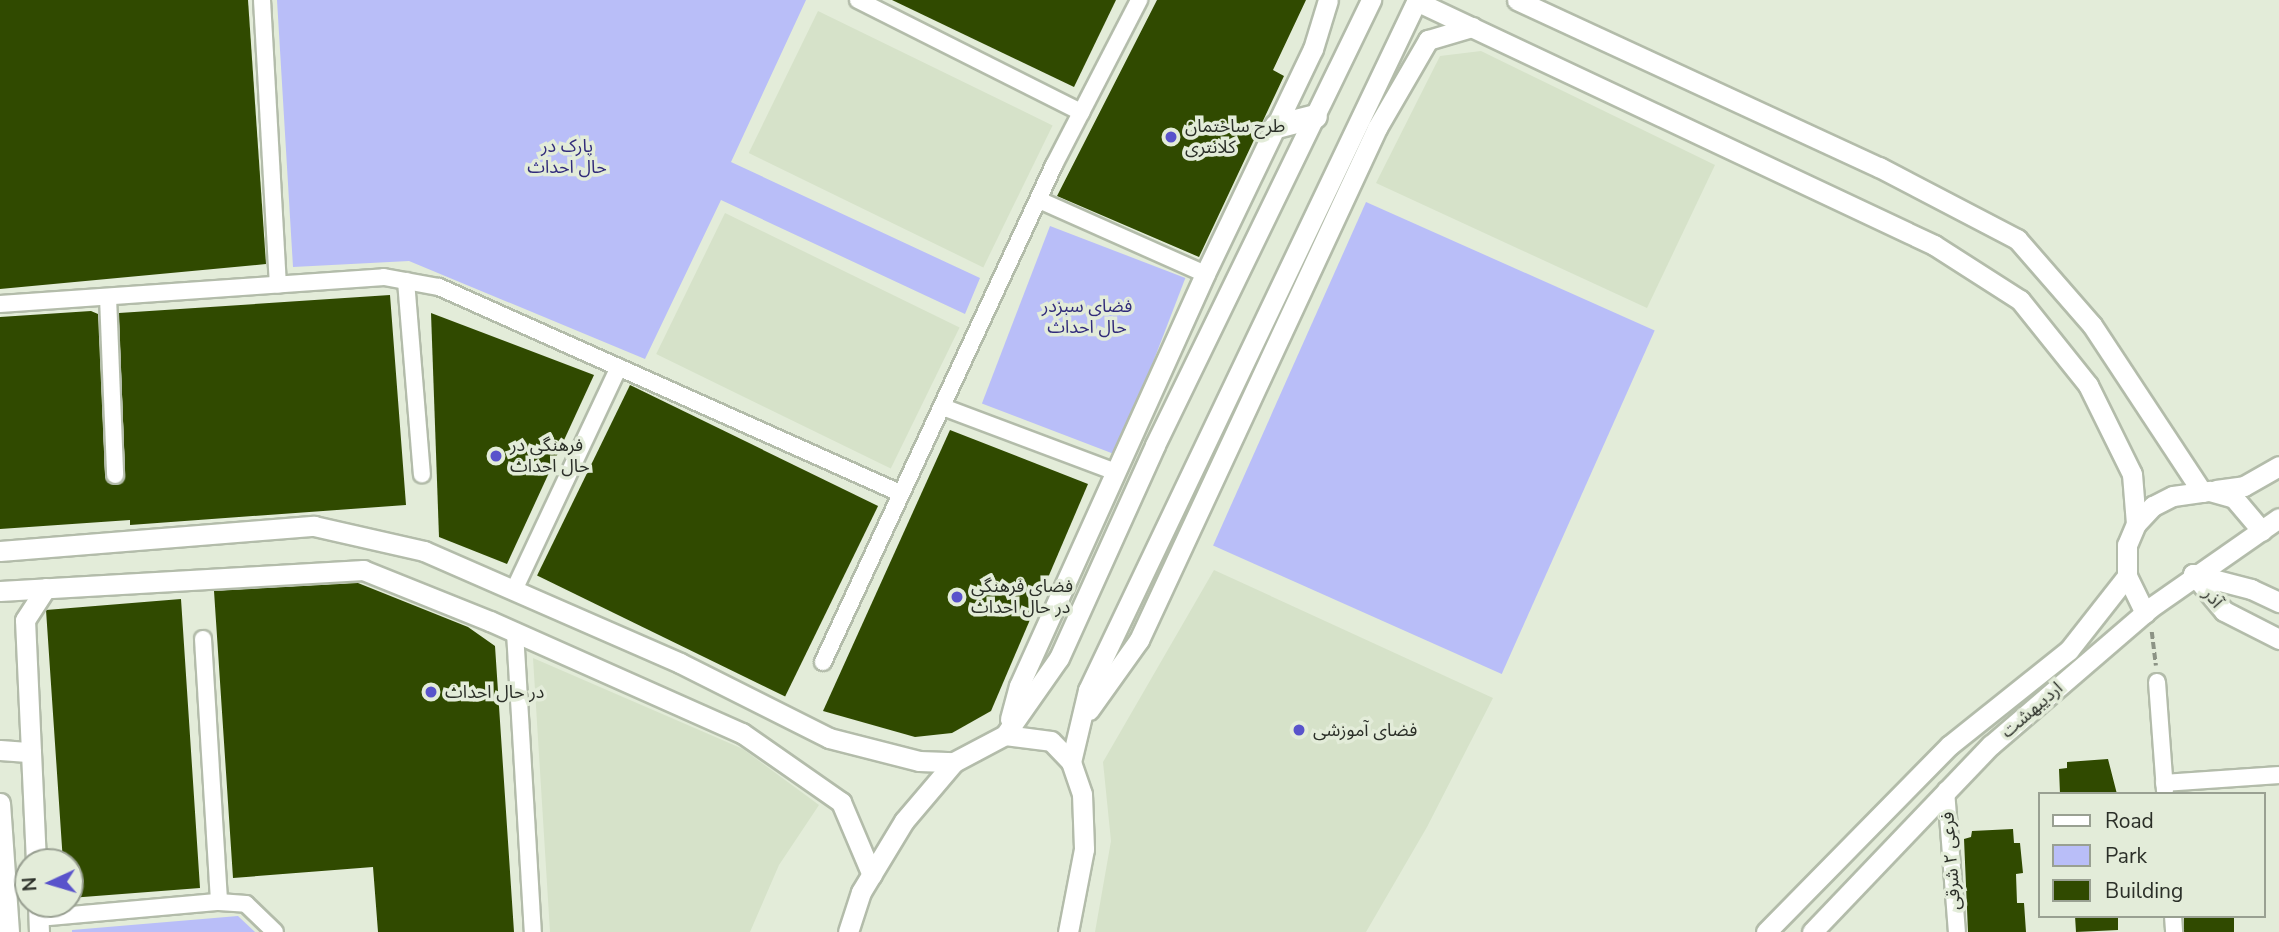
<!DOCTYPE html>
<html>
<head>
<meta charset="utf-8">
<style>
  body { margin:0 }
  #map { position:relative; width:2279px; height:932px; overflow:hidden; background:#e3ecd9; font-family:"Nunito Sans","Noto Sans Arabic",sans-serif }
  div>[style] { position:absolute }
  .built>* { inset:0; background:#d6e2c9; transform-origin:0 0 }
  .green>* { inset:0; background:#b9bef8; transform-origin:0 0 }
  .building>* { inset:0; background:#304a00; transform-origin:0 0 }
  .path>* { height:3.5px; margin-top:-1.75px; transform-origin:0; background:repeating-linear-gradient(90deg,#8c9385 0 7px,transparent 0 10.5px) }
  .roads { filter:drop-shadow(2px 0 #b3bcaa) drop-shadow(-2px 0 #b3bcaa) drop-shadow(0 2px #b3bcaa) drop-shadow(0 -2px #b3bcaa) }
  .minor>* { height:16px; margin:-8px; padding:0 8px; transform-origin:8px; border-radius:8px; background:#fff }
  .tertiary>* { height:19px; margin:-9.5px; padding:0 9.5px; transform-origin:9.5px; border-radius:9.5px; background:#fff }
  .secondary>* { height:23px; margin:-11.5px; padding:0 11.5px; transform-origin:11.5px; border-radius:11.5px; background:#fff }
  .dots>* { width:19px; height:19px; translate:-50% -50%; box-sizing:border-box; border:4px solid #e3ecd9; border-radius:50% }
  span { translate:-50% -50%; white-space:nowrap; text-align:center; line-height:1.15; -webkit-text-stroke:7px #e3ecd9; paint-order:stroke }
  .poi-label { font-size:18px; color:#2b2f28 }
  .left { translate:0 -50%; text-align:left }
  .park-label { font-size:18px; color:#312b7a }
  .street-label { font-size:18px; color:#2b2f28 }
  .legend { position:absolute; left:2038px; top:792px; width:228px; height:126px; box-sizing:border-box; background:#e3ecd9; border:2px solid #99a092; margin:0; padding:9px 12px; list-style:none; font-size:21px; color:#2b2f28 }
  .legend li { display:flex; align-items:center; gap:14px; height:35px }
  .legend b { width:35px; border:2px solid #99a092 }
  .north { position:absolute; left:14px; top:848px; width:70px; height:70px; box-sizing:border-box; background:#e3ecd9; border:2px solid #99a092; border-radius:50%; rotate:266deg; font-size:19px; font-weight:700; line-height:28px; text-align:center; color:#2b2f28 }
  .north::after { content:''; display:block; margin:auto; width:24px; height:32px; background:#5953cb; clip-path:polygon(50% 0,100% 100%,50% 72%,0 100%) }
</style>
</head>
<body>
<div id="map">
  <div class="built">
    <i style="left:818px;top:11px;width:261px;height:158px;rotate:26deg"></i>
    <i style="clip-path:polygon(1481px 51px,1715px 165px,1647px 308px,1376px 183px,1440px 56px)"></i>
    <i style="left:725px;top:213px;width:261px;height:157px;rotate:26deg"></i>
    <i style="clip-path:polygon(1214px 570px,1493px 698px,1427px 827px,1366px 932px,1095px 932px,1111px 841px,1103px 762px)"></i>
    <i style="clip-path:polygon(533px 658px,743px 749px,819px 805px,779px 865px,750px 932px,550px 932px)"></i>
  </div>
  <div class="green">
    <i style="clip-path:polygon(277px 0,806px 0,731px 162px,980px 278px,965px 314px,721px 200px,645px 359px,409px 261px,293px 267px)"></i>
    <i style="left:1366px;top:202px;width:316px;height:376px;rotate:24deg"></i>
    <i style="left:1050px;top:226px;width:145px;height:190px;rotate:21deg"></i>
    <i style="clip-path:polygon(238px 916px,255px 932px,72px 932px,72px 930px)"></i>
  </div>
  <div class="building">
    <i style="clip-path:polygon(0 0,248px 0,266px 264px,0 289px)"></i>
    <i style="clip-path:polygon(892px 0,1116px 0,1074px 87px)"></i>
    <i style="clip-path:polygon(1157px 0,1306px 0,1273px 70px,1284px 76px,1199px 257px,1057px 196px)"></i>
    <i style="clip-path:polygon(390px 295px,406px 505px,130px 525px,130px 520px,0 529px,0 317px,91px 311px,98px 314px,105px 475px,116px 485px,125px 475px,119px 313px)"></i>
    <i style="clip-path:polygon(431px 313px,594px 375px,507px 564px,439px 537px)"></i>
    <i style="left:630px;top:385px;width:276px;height:212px;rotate:26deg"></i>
    <i style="clip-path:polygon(950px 430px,1088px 484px,991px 711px,952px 733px,915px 737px,823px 711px)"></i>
    <i style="clip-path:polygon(358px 583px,468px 627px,495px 646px,514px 932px,378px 932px,373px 867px,233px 878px,214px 591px)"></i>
    <i style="clip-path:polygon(181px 599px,200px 888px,70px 898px,70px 862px,63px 862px,46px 610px)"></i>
    <i style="clip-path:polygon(2108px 759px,2117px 794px,2060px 794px,2059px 769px,2067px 768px,2067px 762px)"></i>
    <i style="clip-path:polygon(2013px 829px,2014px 843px,2020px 843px,2023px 873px,2016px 874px,2017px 903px,2024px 903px,2026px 932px,1968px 932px,1964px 839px,1971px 837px,1972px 831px)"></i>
    <i style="clip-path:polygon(2075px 916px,2118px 916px,2118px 930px,2076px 932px)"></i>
    <i style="left:2184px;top:916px;width:50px;height:16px"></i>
  </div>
  <div class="path">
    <i style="left:2152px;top:632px;width:34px;rotate:83deg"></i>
  </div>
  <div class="roads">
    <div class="minor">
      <i style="left:262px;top:0;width:285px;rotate:86.8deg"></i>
      <i style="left:858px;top:0;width:250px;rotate:26.7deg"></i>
      <i style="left:1039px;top:200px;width:182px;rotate:24deg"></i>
      <i style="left:406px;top:281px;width:194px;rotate:85.3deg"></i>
      <i style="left:108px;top:297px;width:178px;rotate:87.7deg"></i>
      <i style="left:0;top:304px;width:385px;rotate:-4deg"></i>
      <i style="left:384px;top:277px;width:56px;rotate:10.3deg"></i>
      <i style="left:439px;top:287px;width:505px;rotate:24.08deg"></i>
      <i style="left:943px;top:407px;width:185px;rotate:20.6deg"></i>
      <i style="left:514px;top:590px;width:246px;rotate:-64.8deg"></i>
      <i style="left:515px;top:632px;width:301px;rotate:86.6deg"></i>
      <i style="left:203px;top:639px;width:263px;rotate:86.5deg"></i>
      <i style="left:823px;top:662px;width:548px;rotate:-65.07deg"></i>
      <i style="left:1054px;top:165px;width:186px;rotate:-62.7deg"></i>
      <i style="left:2157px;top:682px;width:109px;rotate:85.8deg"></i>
      <i style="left:2164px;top:783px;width:115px;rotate:-4deg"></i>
      <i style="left:1946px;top:790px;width:142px;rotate:85.6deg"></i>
      <i style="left:2173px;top:916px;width:16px;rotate:86deg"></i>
      <i style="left:38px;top:918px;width:182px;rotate:-5.1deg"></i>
      <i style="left:219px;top:902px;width:27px;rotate:4deg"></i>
      <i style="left:246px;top:904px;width:40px;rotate:44deg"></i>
    </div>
    <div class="tertiary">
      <i style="left:1517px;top:0;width:399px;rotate:24.8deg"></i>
      <i style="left:1879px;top:167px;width:156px;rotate:27.6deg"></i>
      <i style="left:2017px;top:239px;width:114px;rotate:48.9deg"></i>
      <i style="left:2092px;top:325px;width:200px;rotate:56.6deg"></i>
      <i style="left:1416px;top:1px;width:573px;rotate:25.22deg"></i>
      <i style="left:1934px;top:245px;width:102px;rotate:32.6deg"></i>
      <i style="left:2020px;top:300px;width:109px;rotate:51.3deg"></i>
      <i style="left:2088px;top:385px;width:99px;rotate:63.7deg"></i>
      <i style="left:2132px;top:474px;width:50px;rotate:85.4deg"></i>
      <i style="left:2216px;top:490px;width:28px;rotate:-8deg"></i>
      <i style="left:2244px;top:486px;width:40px;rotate:-29.7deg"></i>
      <i style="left:0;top:551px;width:315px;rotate:-4.6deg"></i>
      <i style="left:314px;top:526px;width:113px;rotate:12.8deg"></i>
      <i style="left:424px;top:551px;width:279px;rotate:23.6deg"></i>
      <i style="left:680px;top:663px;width:167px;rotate:26.7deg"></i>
      <i style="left:829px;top:738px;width:93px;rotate:14.3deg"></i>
      <i style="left:919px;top:761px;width:35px;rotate:2deg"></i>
      <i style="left:2193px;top:574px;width:48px;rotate:50deg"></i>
      <i style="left:2224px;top:611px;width:62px;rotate:27deg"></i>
      <i style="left:2193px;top:574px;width:60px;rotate:14.5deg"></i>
      <i style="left:2251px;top:589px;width:31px;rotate:25deg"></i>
      <i style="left:0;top:591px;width:364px;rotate:-3.3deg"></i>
      <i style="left:363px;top:570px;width:137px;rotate:21.9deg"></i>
      <i style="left:490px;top:621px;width:276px;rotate:24deg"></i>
      <i style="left:742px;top:733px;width:121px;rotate:34.9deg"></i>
      <i style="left:841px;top:802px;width:79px;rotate:67deg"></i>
      <i style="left:2145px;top:613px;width:41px;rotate:-115.9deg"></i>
      <i style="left:2127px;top:576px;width:31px;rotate:-90deg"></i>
      <i style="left:2127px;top:545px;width:23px;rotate:-67deg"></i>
      <i style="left:2136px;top:524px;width:25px;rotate:-47deg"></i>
      <i style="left:2153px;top:506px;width:22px;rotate:-27deg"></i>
      <i style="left:2173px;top:496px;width:37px;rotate:-8deg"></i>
      <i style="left:2210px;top:491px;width:25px;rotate:16deg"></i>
      <i style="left:2234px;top:498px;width:43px;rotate:49.7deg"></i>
      <i style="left:1089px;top:710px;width:86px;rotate:-54.5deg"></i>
      <i style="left:1139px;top:640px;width:565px;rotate:-65.07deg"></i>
      <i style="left:1377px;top:128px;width:102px;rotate:-59.9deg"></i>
      <i style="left:1428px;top:40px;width:46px;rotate:-16.5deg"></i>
      <i style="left:1010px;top:719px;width:34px;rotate:-75deg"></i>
      <i style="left:1019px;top:686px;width:452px;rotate:-65.7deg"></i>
      <i style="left:1205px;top:274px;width:250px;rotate:-64.4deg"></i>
      <i style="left:1313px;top:49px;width:51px;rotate:-73deg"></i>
      <i style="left:1005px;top:735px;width:94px;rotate:-55deg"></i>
      <i style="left:1059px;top:658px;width:234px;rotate:-65.7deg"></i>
      <i style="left:1155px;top:445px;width:495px;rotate:-64.1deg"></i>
      <i style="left:0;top:750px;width:31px;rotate:4deg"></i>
      <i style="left:1071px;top:762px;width:74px;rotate:-76.7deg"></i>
      <i style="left:1088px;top:690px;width:764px;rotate:-64.51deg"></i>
      <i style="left:0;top:803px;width:129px;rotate:86deg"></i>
      <i style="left:36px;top:862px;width:242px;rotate:-92.6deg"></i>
      <i style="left:25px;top:620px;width:38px;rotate:-57deg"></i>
      <i style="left:38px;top:904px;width:28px;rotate:88deg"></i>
      <i style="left:848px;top:932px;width:42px;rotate:-72deg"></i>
      <i style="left:861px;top:892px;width:83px;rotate:-58.8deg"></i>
      <i style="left:904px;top:821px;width:77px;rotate:-49.7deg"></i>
      <i style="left:954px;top:762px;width:58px;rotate:-27.9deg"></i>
      <i style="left:1005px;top:735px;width:46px;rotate:7.4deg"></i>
      <i style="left:1051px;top:741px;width:29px;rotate:46deg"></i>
      <i style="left:1071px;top:762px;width:34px;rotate:71deg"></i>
      <i style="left:1082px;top:794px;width:55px;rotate:87.9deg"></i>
      <i style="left:1084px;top:849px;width:85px;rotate:100.9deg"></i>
      <i style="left:1766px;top:932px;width:262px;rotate:-45.5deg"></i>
      <i style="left:1950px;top:745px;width:152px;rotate:-38.6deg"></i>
      <i style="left:2069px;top:650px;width:94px;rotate:-51.9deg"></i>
      <i style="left:1812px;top:932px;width:259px;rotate:-46.3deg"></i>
      <i style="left:1991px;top:745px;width:210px;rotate:-40.7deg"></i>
      <i style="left:2150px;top:608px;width:157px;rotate:-34.9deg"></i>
    </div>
    <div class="secondary">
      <i style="left:1276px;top:126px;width:40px;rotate:-14.4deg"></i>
    </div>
  </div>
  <div class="dots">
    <i style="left:1171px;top:137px;background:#5953cb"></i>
    <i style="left:496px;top:456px;background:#5953cb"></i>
    <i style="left:957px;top:597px;background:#5953cb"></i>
    <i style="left:431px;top:692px;background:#5953cb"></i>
    <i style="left:1299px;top:730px;background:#5953cb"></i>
  </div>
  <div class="poi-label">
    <span class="left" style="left:1185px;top:137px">طرح ساختمان<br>کلانتری</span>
    <span class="left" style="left:510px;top:456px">فرهنگی در<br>حال احداث</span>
    <span class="left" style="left:971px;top:597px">فضای فرهنگی<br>در حال احداث</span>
    <span class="left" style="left:445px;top:692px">در حال احداث</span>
    <span class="left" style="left:1313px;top:730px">فضای آموزشی</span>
  </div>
  <div class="park-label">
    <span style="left:567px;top:157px">پارک در<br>حال احداث</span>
    <span style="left:1087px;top:317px">فضای سبزدر<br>حال احداث</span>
  </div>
  <div class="street-label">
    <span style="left:2213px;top:598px;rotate:50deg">آذر</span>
    <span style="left:2032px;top:710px;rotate:-41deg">اردیبهشت</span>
    <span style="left:1951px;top:861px;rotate:-94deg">فرعی ۲ شرقی</span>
  </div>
  <ul class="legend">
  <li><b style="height:9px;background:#fff"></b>Road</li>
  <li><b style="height:19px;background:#b9bef8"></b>Park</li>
  <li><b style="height:19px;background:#304a00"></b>Building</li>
  </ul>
  <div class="north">N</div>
</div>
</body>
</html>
